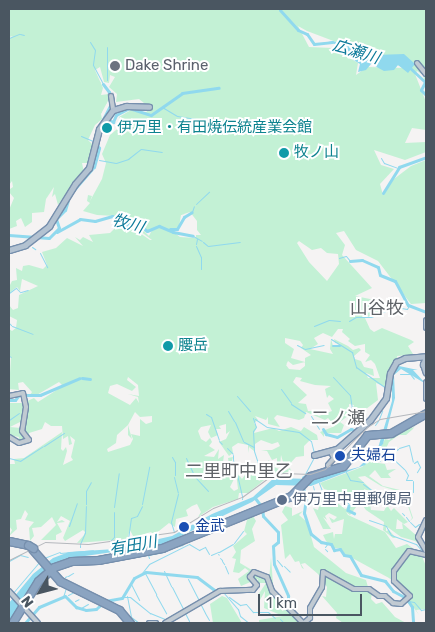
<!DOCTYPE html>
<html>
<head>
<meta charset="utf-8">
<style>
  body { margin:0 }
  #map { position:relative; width:435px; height:632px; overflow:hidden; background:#f5f3f3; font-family:Rubik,"Noto Sans JP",sans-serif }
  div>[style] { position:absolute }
  .green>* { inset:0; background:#c3f1d5 }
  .water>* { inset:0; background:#90d9ee }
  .stream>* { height:1px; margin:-0.5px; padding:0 0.5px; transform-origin:0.5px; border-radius:0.5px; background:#90d9ee }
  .canal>* { height:2.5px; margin:-1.25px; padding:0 1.25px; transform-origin:1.25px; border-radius:1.25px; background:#90d9ee }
  .river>* { height:3px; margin:-1.5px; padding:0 1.5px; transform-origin:1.5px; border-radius:1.5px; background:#90d9ee }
  .roads { filter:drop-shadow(1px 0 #768fad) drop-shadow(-1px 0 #768fad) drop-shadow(0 1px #768fad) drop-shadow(0 -1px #768fad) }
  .minor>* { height:4px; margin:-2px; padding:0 2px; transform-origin:2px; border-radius:2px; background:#c1cad2 }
  .major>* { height:5px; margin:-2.5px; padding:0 2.5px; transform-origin:2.5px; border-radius:2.5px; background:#b3c2d1 }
  .highway>* { height:7px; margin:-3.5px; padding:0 3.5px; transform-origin:3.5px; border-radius:3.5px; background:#8ba4c1 }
  .rail>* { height:1px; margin:-0.5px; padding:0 0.5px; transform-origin:0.5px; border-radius:0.5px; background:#b5b8bd }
  .bridges { filter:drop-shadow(1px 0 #768fad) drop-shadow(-1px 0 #768fad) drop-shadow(0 1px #768fad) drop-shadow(0 -1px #768fad) }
  .highway-bridge>* { height:7px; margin:-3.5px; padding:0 3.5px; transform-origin:3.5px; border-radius:3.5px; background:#8ba4c1 }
  .dots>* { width:14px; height:14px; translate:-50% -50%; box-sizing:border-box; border:2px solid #fff; border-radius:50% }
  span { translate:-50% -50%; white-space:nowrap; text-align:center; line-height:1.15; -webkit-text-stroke:4px #fff; paint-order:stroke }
  .worship-label { font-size:15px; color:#5b616d }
  .left { translate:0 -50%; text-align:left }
  .culture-label { font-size:15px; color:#0d838f }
  .transit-label { font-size:15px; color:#164399 }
  .service-label { font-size:15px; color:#4e5e75 }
  .water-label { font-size:16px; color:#0c7a9a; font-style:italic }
  .quarter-label { font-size:18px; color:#5f6368 }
  .frame { position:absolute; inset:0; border:10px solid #4a5661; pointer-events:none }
  .north { position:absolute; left:15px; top:567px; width:50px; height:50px; -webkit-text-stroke:4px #fff; paint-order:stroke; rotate:233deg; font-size:14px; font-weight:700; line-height:20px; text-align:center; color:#4a5661 }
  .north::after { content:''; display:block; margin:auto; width:18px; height:22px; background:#4a5661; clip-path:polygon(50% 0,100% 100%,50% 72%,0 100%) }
  .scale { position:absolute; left:258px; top:594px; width:104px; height:22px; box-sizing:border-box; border:2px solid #4a5661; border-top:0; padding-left:6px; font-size:15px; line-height:18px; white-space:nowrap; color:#4a5661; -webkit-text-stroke:4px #fff; paint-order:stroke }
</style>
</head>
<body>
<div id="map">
  <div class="green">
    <i style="clip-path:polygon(evenodd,9px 9px,426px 9px,426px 86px,423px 75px,417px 71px,415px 74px,426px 102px,426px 130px,412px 128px,405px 143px,426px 142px,426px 152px,405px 160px,374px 150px,381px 165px,394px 169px,380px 184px,383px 195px,390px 182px,411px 166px,426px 160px,426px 303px,411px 304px,378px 261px,356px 250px,344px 231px,336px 233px,345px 245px,342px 255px,372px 288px,355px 296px,390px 303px,383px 311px,365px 318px,370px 329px,374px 332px,382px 328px,411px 340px,414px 342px,408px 346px,413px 354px,425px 354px,397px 356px,398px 359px,389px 371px,386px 387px,376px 383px,378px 400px,358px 415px,361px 418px,358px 422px,358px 415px,352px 411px,354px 405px,349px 404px,349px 415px,340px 422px,344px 425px,341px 433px,324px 433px,324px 437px,320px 432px,335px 426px,328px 418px,325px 420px,306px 412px,304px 418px,299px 420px,277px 415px,274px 418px,280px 427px,268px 424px,268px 417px,266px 420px,255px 416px,258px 420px,254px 423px,257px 427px,254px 433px,273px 428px,279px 431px,291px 427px,301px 431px,304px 427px,317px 435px,318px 440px,310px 440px,304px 446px,304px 456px,296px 457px,285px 469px,281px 455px,280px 467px,276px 467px,269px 464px,268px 460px,277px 466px,277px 458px,272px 460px,267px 451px,261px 450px,272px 450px,280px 446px,278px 442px,272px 444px,261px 440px,255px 444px,255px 448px,254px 451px,249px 447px,248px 453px,248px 445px,238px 443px,232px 447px,233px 453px,229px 456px,219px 442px,226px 439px,230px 431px,226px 434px,226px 424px,219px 426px,221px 429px,216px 429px,218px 435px,211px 438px,208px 432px,211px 425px,201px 427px,198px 431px,201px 439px,206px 442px,210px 438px,212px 442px,209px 446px,215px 450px,204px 456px,214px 457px,219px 449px,218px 459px,224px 455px,223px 462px,229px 465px,228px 458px,233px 457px,228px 476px,234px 479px,230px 487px,234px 491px,238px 489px,236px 472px,242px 479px,249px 470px,249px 475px,256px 476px,259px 481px,265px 477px,260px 465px,265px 463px,265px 469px,274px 467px,284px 471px,290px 468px,291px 471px,268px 477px,248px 493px,239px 493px,238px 499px,213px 507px,198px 517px,201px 512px,197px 504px,192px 506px,186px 510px,188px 516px,176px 519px,175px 527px,169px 523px,154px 535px,151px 532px,129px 539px,133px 536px,130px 530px,127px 539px,77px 543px,84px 535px,85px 532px,83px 530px,65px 541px,63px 538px,70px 521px,61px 516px,57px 522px,62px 520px,65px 522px,57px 523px,62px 532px,56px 535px,56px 540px,41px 540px,56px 525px,52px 517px,41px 527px,32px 528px,34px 536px,30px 541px,29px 528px,34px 522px,25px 520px,28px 514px,25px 510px,21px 519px,16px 520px,17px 529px,9px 536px,12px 530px,9px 526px,9px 464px,15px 464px,14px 459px,24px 458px,62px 432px,61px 449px,63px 451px,66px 447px,67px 451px,63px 465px,73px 460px,71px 457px,75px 440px,70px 436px,72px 444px,69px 445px,68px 436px,63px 439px,62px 426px,51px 426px,45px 422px,42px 429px,29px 433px,29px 439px,22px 431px,26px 431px,26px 419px,10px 427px,21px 428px,25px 442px,18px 442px,19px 437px,9px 435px,9px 403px,23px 403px,34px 398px,38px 402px,63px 386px,59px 382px,35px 396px,30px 395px,32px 392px,23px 382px,18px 383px,19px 390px,9px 389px,11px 357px,9px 356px,9px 329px,12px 331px,16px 328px,17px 320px,9px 316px,9px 305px,13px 310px,18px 308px,19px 295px,38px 286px,22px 279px,20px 291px,17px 287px,9px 293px,9px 281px,10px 285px,12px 281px,17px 280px,16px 268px,22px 271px,23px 266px,29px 265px,43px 269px,47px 265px,42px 252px,56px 248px,67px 238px,83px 246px,75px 237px,80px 240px,83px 237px,93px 242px,89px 235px,110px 233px,116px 227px,134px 229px,150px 240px,152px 240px,136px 228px,123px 226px,138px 225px,149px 236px,152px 230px,146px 231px,138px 224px,128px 225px,115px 216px,97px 215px,83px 211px,90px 203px,87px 201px,88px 195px,92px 196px,90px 201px,102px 179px,106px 163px,102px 154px,110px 135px,122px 125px,119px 117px,131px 110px,136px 112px,133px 108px,138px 112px,147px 112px,144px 103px,139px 99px,116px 102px,117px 94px,109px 87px,115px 77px,110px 75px,109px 83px,104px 82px,100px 67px,95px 70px,103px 88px,101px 95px,109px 94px,109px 99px,101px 114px,102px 119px,95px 125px,88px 140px,95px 147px,88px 163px,82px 163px,84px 172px,77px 177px,58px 205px,55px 194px,52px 197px,54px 187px,46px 199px,44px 212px,32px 213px,32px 222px,25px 227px,21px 218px,16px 221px,17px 226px,9px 229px,9px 210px,14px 198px,9px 192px,9px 185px,10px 189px,13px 187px,12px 181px,9px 185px,9px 39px,13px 36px,9px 37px,9px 9px,298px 26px,307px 31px,405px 68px,367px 67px,356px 75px,358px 63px,333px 48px,309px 47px,298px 26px,9px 9px,190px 212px,197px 221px,197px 230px,201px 235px,196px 235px,196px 238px,180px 237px,172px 231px,179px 227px,181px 215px,190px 212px,9px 9px,299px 241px,312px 250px,321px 248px,327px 253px,338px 254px,339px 264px,327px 281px,309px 262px,297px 243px,299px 241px,9px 9px,338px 329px,343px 329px,342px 332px,350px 339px,348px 341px,355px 346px,365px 344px,365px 352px,370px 355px,365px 362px,371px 360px,375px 364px,380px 378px,368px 378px,366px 373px,374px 376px,373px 369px,364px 367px,361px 361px,355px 359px,354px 356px,361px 350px,359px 348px,353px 350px,348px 346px,334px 339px,335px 343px,341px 344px,333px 346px,331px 339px,330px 349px,333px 354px,310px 349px,318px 344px,314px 338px,323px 333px,332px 337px,338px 329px,9px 9px,285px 338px,300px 341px,303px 345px,301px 348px,311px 355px,305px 358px,305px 366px,300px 370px,289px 369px,286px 365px,288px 361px,293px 365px,305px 362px,291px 358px,294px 349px,285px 343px,285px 338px,9px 9px,128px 377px,138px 385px,139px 396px,128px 394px,138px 397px,139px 403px,136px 398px,130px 405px,108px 393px,110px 386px,117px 384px,132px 391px,136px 387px,127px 380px,128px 377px,9px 9px,296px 377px,302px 378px,300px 381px,315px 385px,331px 386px,325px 389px,327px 398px,329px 395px,334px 399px,328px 403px,332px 411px,319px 416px,315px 414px,319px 411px,308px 411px,306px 404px,298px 403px,307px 395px,293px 382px,296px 377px,9px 9px,135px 412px,140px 417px,152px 416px,152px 422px,146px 424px,140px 419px,140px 436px,131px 434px,133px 439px,130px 445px,108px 452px,107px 449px,116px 443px,117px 435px,128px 425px,128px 435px,132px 439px,128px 425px,135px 412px)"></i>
    <i style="clip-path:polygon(417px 422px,413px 429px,406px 435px,399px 435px,389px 442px,384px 453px,380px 452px,379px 460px,372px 462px,385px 464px,387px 470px,396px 469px,388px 474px,391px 478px,381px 478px,375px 470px,369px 476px,383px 486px,400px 490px,408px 503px,413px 518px,410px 521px,412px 518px,407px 503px,397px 491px,381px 486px,365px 476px,358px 477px,372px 490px,371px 492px,364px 489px,366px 496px,363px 501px,381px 498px,393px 500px,395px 504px,393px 501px,379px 504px,375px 501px,370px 504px,371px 510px,384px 511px,387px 505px,391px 511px,394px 508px,408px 522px,404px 524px,397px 519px,396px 529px,403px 529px,402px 523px,417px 536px,426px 550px,415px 541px,401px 537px,386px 526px,386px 531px,389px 530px,396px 538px,393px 538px,383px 530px,384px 522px,366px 510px,360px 502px,350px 515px,346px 512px,348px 515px,385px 532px,396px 548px,407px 544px,421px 554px,426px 566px,426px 609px,416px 610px,419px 615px,409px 601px,411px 597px,389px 578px,345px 554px,340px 548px,333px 548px,326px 541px,323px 535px,333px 532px,334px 539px,335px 534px,342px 534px,344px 519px,332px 523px,329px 517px,334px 520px,337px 517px,329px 513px,325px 516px,327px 520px,323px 517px,331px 529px,323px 529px,313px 508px,318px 510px,321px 499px,330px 497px,345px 509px,350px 507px,356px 498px,324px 489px,320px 483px,362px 467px,379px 451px,385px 439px,389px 440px,409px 426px,413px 428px)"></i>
    <i style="clip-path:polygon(285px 506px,292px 508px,292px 516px,303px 511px,299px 515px,307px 522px,314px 547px,346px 573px,366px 580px,368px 587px,360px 588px,372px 593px,371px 599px,376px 604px,382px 602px,395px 617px,406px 623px,343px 623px,336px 618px,337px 613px,322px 596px,326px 597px,327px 587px,318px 574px,305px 563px,301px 564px,304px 569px,302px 568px,299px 561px,295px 562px,290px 554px,285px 559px,281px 525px,288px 520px,282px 512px)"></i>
    <i style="clip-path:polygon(253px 516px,256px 521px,252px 529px,255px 541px,241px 550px,240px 563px,269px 580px,271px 557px,273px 584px,270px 586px,282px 603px,282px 611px,287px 609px,302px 623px,259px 623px,259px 620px,283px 616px,264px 608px,265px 591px,260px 600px,258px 595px,266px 583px,258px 583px,258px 579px,241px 586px,238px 579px,249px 571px,245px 568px,239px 573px,233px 572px,236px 559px,232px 558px,236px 552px,233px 546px,247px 534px,244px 531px,247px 520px)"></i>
    <i style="clip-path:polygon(222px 596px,227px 598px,242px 623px,213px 623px,210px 604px)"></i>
  </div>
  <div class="water">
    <i style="clip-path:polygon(333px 41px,361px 50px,364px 48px,375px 55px,404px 54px,415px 64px,408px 73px,398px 65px,394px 70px,384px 71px,371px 64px,366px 70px,358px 72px,360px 64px,337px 50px,338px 45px,328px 42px)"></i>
    <i style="clip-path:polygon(399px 366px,418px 370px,413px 370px,426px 384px,401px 369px,394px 375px,395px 398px,383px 444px,365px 465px,311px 486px,276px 485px,252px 502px,162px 545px,64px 559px,37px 579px,9px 623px,9px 603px,33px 574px,53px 558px,69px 552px,115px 549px,172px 536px,212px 514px,253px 497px,274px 478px,313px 479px,359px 467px,378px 448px,392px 401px,392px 373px)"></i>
  </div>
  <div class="stream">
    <i style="left:280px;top:9px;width:1px;rotate:90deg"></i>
    <i style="left:20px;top:34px;width:4px;rotate:14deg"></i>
    <i style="left:9px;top:38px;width:11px;rotate:-22deg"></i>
    <i style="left:90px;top:42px;width:9px;rotate:58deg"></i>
    <i style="left:95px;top:50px;width:15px;rotate:98deg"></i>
    <i style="left:93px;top:65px;width:21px;rotate:62deg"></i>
    <i style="left:107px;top:80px;width:33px;rotate:-90deg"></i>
    <i style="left:162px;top:107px;width:17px;rotate:31deg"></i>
    <i style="left:177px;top:116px;width:19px;rotate:9deg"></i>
    <i style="left:81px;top:136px;width:13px;rotate:23deg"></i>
    <i style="left:381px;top:158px;width:6px;rotate:59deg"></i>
    <i style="left:384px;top:163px;width:15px;rotate:20deg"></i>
    <i style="left:94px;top:159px;width:3px;rotate:18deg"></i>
    <i style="left:99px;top:160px;width:17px;rotate:10deg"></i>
    <i style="left:116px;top:163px;width:13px;rotate:-18deg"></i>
    <i style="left:128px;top:159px;width:16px;rotate:-38deg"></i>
    <i style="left:141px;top:149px;width:21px;rotate:8deg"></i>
    <i style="left:196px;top:204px;width:18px;rotate:-43deg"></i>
    <i style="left:192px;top:212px;width:6px;rotate:-72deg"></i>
    <i style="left:193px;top:236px;width:10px;rotate:29deg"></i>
    <i style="left:203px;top:242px;width:6px;rotate:39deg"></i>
    <i style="left:208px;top:246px;width:32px;rotate:-7deg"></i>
    <i style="left:196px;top:244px;width:5px;rotate:-79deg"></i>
    <i style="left:196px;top:246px;width:12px;rotate:66deg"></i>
    <i style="left:201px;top:257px;width:12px;rotate:90deg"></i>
    <i style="left:32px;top:247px;width:4px;rotate:34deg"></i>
    <i style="left:40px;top:253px;width:16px;rotate:63deg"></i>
    <i style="left:339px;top:258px;width:7px;rotate:-16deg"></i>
    <i style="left:346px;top:256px;width:6px;rotate:51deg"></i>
    <i style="left:21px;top:292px;width:7px;rotate:-16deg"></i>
    <i style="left:9px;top:293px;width:9px;rotate:-36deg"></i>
    <i style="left:16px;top:288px;width:6px;rotate:45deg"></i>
    <i style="left:349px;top:321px;width:8px;rotate:-30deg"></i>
    <i style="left:356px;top:317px;width:15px"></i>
    <i style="left:371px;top:317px;width:27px;rotate:-22deg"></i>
    <i style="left:396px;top:307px;width:11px;rotate:10deg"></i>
    <i style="left:407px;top:309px;width:4px;rotate:-63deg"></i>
    <i style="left:9px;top:323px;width:3px;rotate:45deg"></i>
    <i style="left:12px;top:326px;width:22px;rotate:21deg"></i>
    <i style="left:314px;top:326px;width:16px;rotate:-22deg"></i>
    <i style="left:329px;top:320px;width:11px;rotate:5deg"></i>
    <i style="left:331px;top:339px;width:25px;rotate:32deg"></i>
    <i style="left:352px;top:352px;width:16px;rotate:75deg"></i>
    <i style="left:356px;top:367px;width:37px;rotate:35deg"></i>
    <i style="left:297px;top:345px;width:9px;rotate:27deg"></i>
    <i style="left:305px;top:349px;width:19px;rotate:-12deg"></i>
    <i style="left:9px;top:356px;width:2px;rotate:27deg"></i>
    <i style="left:400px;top:374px;width:10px"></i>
    <i style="left:410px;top:374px;width:6px;rotate:51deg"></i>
    <i style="left:333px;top:377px;width:25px;rotate:47deg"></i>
    <i style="left:350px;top:395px;width:15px;rotate:82deg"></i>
    <i style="left:352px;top:410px;width:12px;rotate:55deg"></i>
    <i style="left:281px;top:389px;width:17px;rotate:54deg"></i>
    <i style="left:237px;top:396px;width:20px;rotate:49deg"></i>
    <i style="left:291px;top:404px;width:17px;rotate:33deg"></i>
    <i style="left:228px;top:411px;width:12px;rotate:59deg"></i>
    <i style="left:206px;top:414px;width:6px;rotate:31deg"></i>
    <i style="left:211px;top:417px;width:24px;rotate:71deg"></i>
    <i style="left:311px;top:416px;width:15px;rotate:58deg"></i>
    <i style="left:253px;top:418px;width:9px;rotate:72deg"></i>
    <i style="left:256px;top:427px;width:5px;rotate:127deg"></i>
    <i style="left:253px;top:431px;width:20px;rotate:87deg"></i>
    <i style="left:254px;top:451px;width:22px;rotate:72deg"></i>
    <i style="left:261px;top:472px;width:9px;rotate:18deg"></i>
    <i style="left:255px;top:419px;width:14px;rotate:34deg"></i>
    <i style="left:267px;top:427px;width:32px;rotate:9deg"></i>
    <i style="left:299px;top:432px;width:15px;rotate:37deg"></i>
    <i style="left:311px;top:441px;width:12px;rotate:76deg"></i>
    <i style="left:379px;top:419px;width:9px;rotate:-69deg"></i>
    <i style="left:9px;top:420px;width:12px;rotate:-35deg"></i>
    <i style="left:422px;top:420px;width:1px"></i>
    <i style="left:425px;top:421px;width:1px;rotate:45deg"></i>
    <i style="left:235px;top:422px;width:21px;rotate:67deg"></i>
    <i style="left:375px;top:425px;width:5px;rotate:-53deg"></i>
    <i style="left:219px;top:441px;width:4px;rotate:45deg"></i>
    <i style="left:244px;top:442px;width:11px;rotate:27deg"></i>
    <i style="left:44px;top:446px;width:24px;rotate:-33deg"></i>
    <i style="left:227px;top:448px;width:8px;rotate:45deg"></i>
    <i style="left:399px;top:448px;width:10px;rotate:-17deg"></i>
    <i style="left:409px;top:445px;width:17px;rotate:77deg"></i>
    <i style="left:398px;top:449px;width:11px;rotate:146deg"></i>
    <i style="left:389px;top:455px;width:21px;rotate:43deg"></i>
    <i style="left:233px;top:455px;width:4px;rotate:90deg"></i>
    <i style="left:172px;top:457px;width:6px;rotate:59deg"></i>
    <i style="left:175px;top:462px;width:13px;rotate:90deg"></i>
    <i style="left:9px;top:458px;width:11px;rotate:15deg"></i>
    <i style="left:20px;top:461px;width:27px;rotate:-33deg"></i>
    <i style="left:186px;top:458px;width:21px;rotate:65deg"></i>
    <i style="left:195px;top:477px;width:19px;rotate:47deg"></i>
    <i style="left:369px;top:459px;width:11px;rotate:10deg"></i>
    <i style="left:384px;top:459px;width:5px;rotate:-37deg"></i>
    <i style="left:233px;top:460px;width:9px;rotate:72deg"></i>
    <i style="left:414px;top:463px;width:4px;rotate:-34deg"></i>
    <i style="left:417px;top:461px;width:7px;rotate:63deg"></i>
    <i style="left:420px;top:467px;width:6px;rotate:121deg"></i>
    <i style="left:236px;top:470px;width:28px;rotate:77deg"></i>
    <i style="left:405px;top:470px;width:6px;rotate:59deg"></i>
    <i style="left:408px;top:475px;width:5px;rotate:112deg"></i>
    <i style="left:406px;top:480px;width:6px"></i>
    <i style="left:346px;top:472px;width:9px;rotate:63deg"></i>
    <i style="left:350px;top:480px;width:13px;rotate:9deg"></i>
    <i style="left:305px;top:474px;width:19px;rotate:-62deg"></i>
    <i style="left:174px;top:477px;width:16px;rotate:76deg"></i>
    <i style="left:302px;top:477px;width:4px;rotate:-34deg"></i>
    <i style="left:413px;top:481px;width:11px;rotate:90deg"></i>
    <i style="left:319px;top:483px;width:9px;rotate:69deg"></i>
    <i style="left:322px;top:491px;width:22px;rotate:13deg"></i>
    <i style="left:343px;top:496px;width:12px;rotate:55deg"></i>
    <i style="left:363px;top:484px;width:14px;rotate:36deg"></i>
    <i style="left:313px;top:486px;width:4px;rotate:76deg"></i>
    <i style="left:315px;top:491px;width:5px;rotate:68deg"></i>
    <i style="left:377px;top:493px;width:2px;rotate:27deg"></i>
    <i style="left:380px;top:495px;width:1px"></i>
    <i style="left:382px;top:495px;width:2px;rotate:27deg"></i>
    <i style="left:388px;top:497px;width:2px"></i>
    <i style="left:242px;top:498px;width:1px;rotate:90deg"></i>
    <i style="left:391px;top:498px;width:4px;rotate:14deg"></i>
    <i style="left:397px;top:503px;width:4px;rotate:76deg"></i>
    <i style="left:86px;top:504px;width:13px;rotate:-90deg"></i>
    <i style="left:86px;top:491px;width:10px;rotate:-61deg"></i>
    <i style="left:142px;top:504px;width:38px;rotate:-79deg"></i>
    <i style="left:114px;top:507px;width:34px;rotate:-82deg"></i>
    <i style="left:402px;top:513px;width:3px;rotate:45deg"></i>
    <i style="left:406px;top:517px;width:5px;rotate:53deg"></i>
    <i style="left:369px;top:520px;width:18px;rotate:19deg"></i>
    <i style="left:386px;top:526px;width:10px;rotate:61deg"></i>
    <i style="left:391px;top:535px;width:27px;rotate:20deg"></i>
    <i style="left:416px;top:544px;width:11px;rotate:49deg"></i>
    <i style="left:410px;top:522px;width:7px;rotate:45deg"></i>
    <i style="left:415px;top:527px;width:5px;rotate:-37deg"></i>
    <i style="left:69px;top:526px;width:24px;rotate:-71deg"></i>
    <i style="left:174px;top:532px;width:10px;rotate:-107deg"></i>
    <i style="left:171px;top:522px;width:29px;rotate:-76deg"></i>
    <i style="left:128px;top:539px;width:21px;rotate:-82deg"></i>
    <i style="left:131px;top:518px;width:6px;rotate:-18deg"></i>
    <i style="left:137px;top:516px;width:11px;rotate:-63deg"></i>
    <i style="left:110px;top:541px;width:6px;rotate:-45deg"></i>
    <i style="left:114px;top:537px;width:25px;rotate:-90deg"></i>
    <i style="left:234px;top:543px;width:15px;rotate:-53deg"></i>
    <i style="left:80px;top:544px;width:12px;rotate:-66deg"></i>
    <i style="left:85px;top:533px;width:27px;rotate:-88deg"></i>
    <i style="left:189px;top:544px;width:12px;rotate:31deg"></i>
    <i style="left:199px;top:550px;width:7px;rotate:-27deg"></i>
    <i style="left:205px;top:547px;width:8px;rotate:60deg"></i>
    <i style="left:80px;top:545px;width:2px;rotate:90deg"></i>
    <i style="left:128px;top:545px;width:5px;rotate:-79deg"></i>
    <i style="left:110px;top:546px;width:4px;rotate:-76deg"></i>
    <i style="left:175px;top:547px;width:8px;rotate:-14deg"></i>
    <i style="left:325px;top:547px;width:5px;rotate:-53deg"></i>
    <i style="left:325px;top:549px;width:3px;rotate:45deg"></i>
    <i style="left:164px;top:552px;width:11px;rotate:-27deg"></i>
    <i style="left:219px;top:552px;width:16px;rotate:-30deg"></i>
    <i style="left:60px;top:553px;width:33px;rotate:-5deg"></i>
    <i style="left:218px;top:554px;width:1px;rotate:45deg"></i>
    <i style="left:211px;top:555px;width:8px;rotate:-23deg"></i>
    <i style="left:424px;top:557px;width:2px;rotate:27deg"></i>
    <i style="left:44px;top:558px;width:17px;rotate:-21deg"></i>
    <i style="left:149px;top:558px;width:3px;rotate:-108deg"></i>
    <i style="left:148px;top:555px;width:15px;rotate:-11deg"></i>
    <i style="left:220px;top:558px;width:3px;rotate:45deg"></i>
    <i style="left:277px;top:560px;width:8px;rotate:50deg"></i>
    <i style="left:9px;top:561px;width:13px;rotate:-29deg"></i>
    <i style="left:20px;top:555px;width:8px;rotate:14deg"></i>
    <i style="left:222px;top:561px;width:4px;rotate:56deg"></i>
    <i style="left:225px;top:566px;width:8px;rotate:67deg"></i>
    <i style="left:284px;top:566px;width:8px;rotate:45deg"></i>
    <i style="left:56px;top:570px;width:11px;rotate:49deg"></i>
    <i style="left:164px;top:571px;width:17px;rotate:65deg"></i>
    <i style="left:142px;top:573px;width:11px;rotate:-52deg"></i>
    <i style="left:149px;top:564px;width:45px;rotate:-26.6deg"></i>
    <i style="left:145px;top:573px;width:24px;rotate:62deg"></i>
    <i style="left:68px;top:576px;width:6px;rotate:-31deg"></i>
    <i style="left:65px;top:577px;width:2px;rotate:-27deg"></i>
    <i style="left:188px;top:579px;width:25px;rotate:63deg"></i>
    <i style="left:131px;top:584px;width:18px;rotate:63deg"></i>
    <i style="left:172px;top:587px;width:25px;rotate:63deg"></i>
    <i style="left:223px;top:592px;width:23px;rotate:49deg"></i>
    <i style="left:238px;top:609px;width:7px;rotate:74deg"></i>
    <i style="left:240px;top:616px;width:11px;rotate:38deg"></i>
    <i style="left:12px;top:594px;width:43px;rotate:-49.7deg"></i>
    <i style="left:68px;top:595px;width:7px;rotate:-27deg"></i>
    <i style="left:156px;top:595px;width:21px;rotate:61deg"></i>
    <i style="left:127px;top:596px;width:21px;rotate:79deg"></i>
    <i style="left:131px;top:617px;width:10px;rotate:37deg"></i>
    <i style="left:63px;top:597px;width:9px;rotate:-72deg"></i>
    <i style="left:124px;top:597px;width:6px"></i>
    <i style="left:130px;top:597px;width:26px;rotate:39deg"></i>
    <i style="left:150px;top:613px;width:18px;rotate:22deg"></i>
    <i style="left:229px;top:597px;width:14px;rotate:36deg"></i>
    <i style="left:240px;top:605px;width:6px;rotate:-9deg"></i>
    <i style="left:246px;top:604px;width:11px;rotate:49deg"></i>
    <i style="left:253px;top:612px;width:15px"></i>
    <i style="left:268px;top:612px;width:9px;rotate:41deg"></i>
    <i style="left:75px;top:601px;width:4px;rotate:-27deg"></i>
    <i style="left:408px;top:601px;width:6px;rotate:9deg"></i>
    <i style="left:414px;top:602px;width:11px;rotate:49deg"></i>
    <i style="left:421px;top:610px;width:5px;rotate:-11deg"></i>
    <i style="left:201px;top:605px;width:9px;rotate:63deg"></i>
    <i style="left:81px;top:608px;width:8px;rotate:-30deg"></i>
    <i style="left:185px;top:613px;width:9px;rotate:63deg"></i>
    <i style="left:205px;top:613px;width:8px;rotate:60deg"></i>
    <i style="left:280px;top:619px;width:6px;rotate:45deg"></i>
    <i style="left:184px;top:623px;width:7px"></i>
  </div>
  <div class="canal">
    <i style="left:333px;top:346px;width:7px"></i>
    <i style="left:349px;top:506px;width:4px;rotate:104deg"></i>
    <i style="left:348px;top:510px;width:7px;rotate:27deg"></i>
  </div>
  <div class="river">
    <i style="left:280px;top:10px;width:27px;rotate:48deg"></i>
    <i style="left:298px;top:30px;width:10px;rotate:24deg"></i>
    <i style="left:307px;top:34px;width:12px;rotate:55deg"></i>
    <i style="left:314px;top:44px;width:18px;rotate:-6deg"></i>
    <i style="left:409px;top:67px;width:22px;rotate:43deg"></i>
    <i style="left:425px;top:82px;width:9px;rotate:117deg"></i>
    <i style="left:421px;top:90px;width:7px;rotate:45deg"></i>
    <i style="left:106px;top:119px;width:8px;rotate:23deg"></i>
    <i style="left:113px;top:122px;width:8px;rotate:-67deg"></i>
    <i style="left:116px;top:115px;width:15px;rotate:-28deg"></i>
    <i style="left:129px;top:108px;width:23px;rotate:18deg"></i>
    <i style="left:151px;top:115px;width:38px;rotate:-35deg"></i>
    <i style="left:182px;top:93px;width:37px;rotate:-8deg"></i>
    <i style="left:96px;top:133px;width:31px;rotate:-63deg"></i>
    <i style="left:110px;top:105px;width:13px;rotate:-94deg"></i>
    <i style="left:109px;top:92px;width:10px;rotate:-127deg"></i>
    <i style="left:72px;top:192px;width:33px;rotate:-49deg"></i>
    <i style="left:94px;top:167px;width:20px;rotate:-75deg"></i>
    <i style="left:99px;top:148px;width:8px;rotate:-120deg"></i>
    <i style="left:383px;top:193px;width:31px;rotate:-58deg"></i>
    <i style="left:399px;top:167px;width:29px;rotate:-20deg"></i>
    <i style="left:170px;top:229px;width:7px"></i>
    <i style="left:177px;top:229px;width:14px;rotate:-60deg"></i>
    <i style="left:184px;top:217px;width:9px;rotate:-32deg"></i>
    <i style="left:57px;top:232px;width:26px;rotate:-29deg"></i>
    <i style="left:80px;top:219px;width:15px;rotate:8deg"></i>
    <i style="left:95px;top:221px;width:18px;rotate:-16deg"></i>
    <i style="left:112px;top:216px;width:15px;rotate:37deg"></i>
    <i style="left:124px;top:225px;width:14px;rotate:-4deg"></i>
    <i style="left:138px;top:224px;width:11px;rotate:38deg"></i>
    <i style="left:147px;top:231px;width:13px;rotate:-23deg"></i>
    <i style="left:159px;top:226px;width:15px;rotate:23deg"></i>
    <i style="left:173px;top:232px;width:20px;rotate:11deg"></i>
    <i style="left:9px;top:235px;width:40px;rotate:4.3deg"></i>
    <i style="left:49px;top:238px;width:14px;rotate:-45deg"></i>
    <i style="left:59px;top:228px;width:9px;rotate:-108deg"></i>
    <i style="left:56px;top:219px;width:13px;rotate:-45deg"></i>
    <i style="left:65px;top:210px;width:10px;rotate:-73deg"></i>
    <i style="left:350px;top:261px;width:12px;rotate:-5deg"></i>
    <i style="left:362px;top:260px;width:17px;rotate:24deg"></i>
    <i style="left:378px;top:267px;width:8px;rotate:76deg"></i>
    <i style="left:380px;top:275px;width:16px;rotate:22deg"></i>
    <i style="left:395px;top:281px;width:27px;rotate:62deg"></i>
    <i style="left:408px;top:305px;width:19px;rotate:21deg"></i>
    <i style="left:82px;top:378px;width:8px;rotate:7deg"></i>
    <i style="left:9px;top:400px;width:6px"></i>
    <i style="left:15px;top:400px;width:6px;rotate:-51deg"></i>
    <i style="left:19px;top:395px;width:21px"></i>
    <i style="left:40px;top:395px;width:43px;rotate:-23deg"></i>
    <i style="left:323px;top:429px;width:6px;rotate:59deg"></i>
    <i style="left:326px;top:434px;width:11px;rotate:15deg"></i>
    <i style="left:337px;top:437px;width:16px;rotate:-30deg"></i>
    <i style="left:351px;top:429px;width:5px;rotate:22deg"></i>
    <i style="left:302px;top:484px;width:15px;rotate:74deg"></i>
    <i style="left:306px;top:498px;width:15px;rotate:98deg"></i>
    <i style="left:304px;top:513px;width:22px;rotate:72deg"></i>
    <i style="left:311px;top:534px;width:13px;rotate:39deg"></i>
    <i style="left:321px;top:542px;width:10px;rotate:11deg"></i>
    <i style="left:331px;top:544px;width:7px;rotate:63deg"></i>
    <i style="left:334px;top:550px;width:6px;rotate:-9deg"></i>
    <i style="left:340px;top:549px;width:7px;rotate:56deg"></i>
    <i style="left:344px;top:555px;width:6px;rotate:9deg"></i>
    <i style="left:350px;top:556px;width:22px;rotate:60deg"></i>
    <i style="left:361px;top:575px;width:25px;rotate:14deg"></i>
    <i style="left:385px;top:581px;width:13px;rotate:51deg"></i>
    <i style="left:393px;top:591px;width:15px;rotate:28deg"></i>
    <i style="left:406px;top:598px;width:11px;rotate:56deg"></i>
    <i style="left:412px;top:607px;width:16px;rotate:86deg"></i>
    <i style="left:255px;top:498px;width:10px;rotate:53deg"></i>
    <i style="left:262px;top:508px;width:8px;rotate:83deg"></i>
    <i style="left:263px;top:516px;width:22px;rotate:47deg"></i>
    <i style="left:278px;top:532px;width:10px;rotate:90deg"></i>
    <i style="left:278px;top:542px;width:6px;rotate:141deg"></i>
    <i style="left:273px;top:546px;width:18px;rotate:87deg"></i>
    <i style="left:274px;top:564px;width:35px;rotate:66deg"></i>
    <i style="left:288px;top:596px;width:9px;rotate:90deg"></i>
    <i style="left:288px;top:605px;width:16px;rotate:50deg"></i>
    <i style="left:25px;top:623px;width:21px;rotate:-49deg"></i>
    <i style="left:39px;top:607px;width:28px;rotate:-23deg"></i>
    <i style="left:65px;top:596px;width:16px;rotate:45deg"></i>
    <i style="left:76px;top:607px;width:10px;rotate:17deg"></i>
    <i style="left:86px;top:610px;width:10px;rotate:-6deg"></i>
    <i style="left:96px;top:609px;width:12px;rotate:-42deg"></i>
    <i style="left:105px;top:601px;width:17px;rotate:-10deg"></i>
    <i style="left:122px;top:598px;width:23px;rotate:-59deg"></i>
    <i style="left:134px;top:578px;width:13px;rotate:-27deg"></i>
    <i style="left:146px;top:572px;width:51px;rotate:5.6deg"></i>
    <i style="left:197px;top:577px;width:25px;rotate:37deg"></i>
  </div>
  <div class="roads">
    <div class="minor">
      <i style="left:417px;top:63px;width:14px;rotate:51deg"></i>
      <i style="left:111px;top:96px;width:13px;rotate:81deg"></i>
      <i style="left:9px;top:396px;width:14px;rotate:-12deg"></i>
      <i style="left:23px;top:393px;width:14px;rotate:78deg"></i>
      <i style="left:26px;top:407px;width:24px;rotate:99deg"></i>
      <i style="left:22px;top:431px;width:11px;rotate:52deg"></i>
      <i style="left:29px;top:440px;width:10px;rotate:163deg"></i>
      <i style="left:19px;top:443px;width:12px;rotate:-149deg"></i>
      <i style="left:330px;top:471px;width:6px;rotate:-108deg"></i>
      <i style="left:328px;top:465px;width:9px;rotate:-49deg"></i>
      <i style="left:334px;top:458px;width:7px;rotate:-117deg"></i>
      <i style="left:426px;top:520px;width:19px;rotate:115deg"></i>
      <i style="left:418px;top:537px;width:16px;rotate:60deg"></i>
      <i style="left:9px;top:591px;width:43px;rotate:47.8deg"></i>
      <i style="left:149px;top:623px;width:7px"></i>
      <i style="left:165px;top:623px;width:64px;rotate:-30.2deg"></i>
      <i style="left:220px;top:591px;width:33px;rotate:-2deg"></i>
      <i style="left:253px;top:590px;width:6px;rotate:-51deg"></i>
      <i style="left:257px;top:585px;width:11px;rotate:-131deg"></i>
      <i style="left:250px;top:577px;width:6px;rotate:-51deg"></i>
      <i style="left:254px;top:572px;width:14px;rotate:21deg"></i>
      <i style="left:267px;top:577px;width:15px;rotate:70deg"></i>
      <i style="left:272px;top:591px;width:45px;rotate:45.9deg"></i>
      <i style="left:304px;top:623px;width:8px;rotate:-40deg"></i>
      <i style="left:310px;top:618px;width:10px;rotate:-90deg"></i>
      <i style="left:310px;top:608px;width:24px;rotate:-60deg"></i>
      <i style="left:322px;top:587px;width:15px;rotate:-86deg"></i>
      <i style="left:323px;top:572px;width:35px;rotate:29deg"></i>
      <i style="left:354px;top:589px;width:15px"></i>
      <i style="left:369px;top:589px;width:12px;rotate:35deg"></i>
      <i style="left:379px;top:596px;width:6px"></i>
      <i style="left:385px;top:596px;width:11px;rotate:41deg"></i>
      <i style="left:393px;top:603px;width:8px;rotate:7deg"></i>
      <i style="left:401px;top:604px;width:12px;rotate:-42deg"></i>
      <i style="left:410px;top:596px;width:22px;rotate:-137deg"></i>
      <i style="left:394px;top:581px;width:10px;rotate:-90deg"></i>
      <i style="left:394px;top:571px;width:25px;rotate:-53deg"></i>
      <i style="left:409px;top:551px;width:17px;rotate:13deg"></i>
    </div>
    <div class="major">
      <i style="left:9px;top:250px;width:17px;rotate:-17deg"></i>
      <i style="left:25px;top:245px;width:31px;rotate:-38deg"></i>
      <i style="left:49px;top:226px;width:49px;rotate:-58.2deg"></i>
      <i style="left:75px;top:184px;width:21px;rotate:-49deg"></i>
      <i style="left:89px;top:168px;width:40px;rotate:-75.6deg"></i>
      <i style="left:99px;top:129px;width:24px;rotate:-54deg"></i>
      <i style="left:113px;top:110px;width:14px;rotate:-17deg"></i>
      <i style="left:126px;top:106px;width:23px;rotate:2deg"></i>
      <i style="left:426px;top:320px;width:7px;rotate:90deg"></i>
      <i style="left:426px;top:357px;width:8px;rotate:113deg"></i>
      <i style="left:423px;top:364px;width:9px;rotate:72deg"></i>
      <i style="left:426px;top:382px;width:16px;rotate:90deg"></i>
      <i style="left:314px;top:455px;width:24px;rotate:-15deg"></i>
      <i style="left:337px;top:449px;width:44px;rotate:-41.3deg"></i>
      <i style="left:370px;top:420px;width:27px;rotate:-54deg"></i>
      <i style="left:386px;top:398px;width:25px;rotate:-81deg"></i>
      <i style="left:390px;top:373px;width:13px;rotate:-61deg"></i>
      <i style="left:396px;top:362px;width:10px;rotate:-24deg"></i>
      <i style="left:405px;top:358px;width:21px;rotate:-5deg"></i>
    </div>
    <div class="highway">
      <i style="left:9px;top:541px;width:19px;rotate:12deg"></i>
      <i style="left:32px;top:549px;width:43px;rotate:48.8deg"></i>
      <i style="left:60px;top:581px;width:66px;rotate:26.2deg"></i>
      <i style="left:119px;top:610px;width:17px;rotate:50deg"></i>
      <i style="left:12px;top:623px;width:49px;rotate:-58.2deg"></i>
      <i style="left:38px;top:581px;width:21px;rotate:-41deg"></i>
      <i style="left:54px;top:567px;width:18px;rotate:-19deg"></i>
      <i style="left:71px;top:561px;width:27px;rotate:-2deg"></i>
      <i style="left:98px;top:560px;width:65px;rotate:-10.6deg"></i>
      <i style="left:162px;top:548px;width:139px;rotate:-22deg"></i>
      <i style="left:291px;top:496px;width:28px;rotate:-46deg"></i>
      <i style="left:310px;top:476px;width:34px;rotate:-17deg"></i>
      <i style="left:343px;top:466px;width:39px;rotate:-52deg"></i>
      <i style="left:367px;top:435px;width:24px;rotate:-5deg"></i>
      <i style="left:391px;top:433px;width:40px;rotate:-29.7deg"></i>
    </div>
  </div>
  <div class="rail">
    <i style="left:9px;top:560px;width:40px;rotate:-26.6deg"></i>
    <i style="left:45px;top:542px;width:43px;rotate:2.7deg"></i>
    <i style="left:88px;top:544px;width:87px;rotate:-7.9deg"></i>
    <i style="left:174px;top:532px;width:46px;rotate:-31.6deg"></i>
    <i style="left:213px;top:508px;width:31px;rotate:-21deg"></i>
    <i style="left:242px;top:497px;width:34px;rotate:-36deg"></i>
    <i style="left:270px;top:477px;width:14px;rotate:-17deg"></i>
    <i style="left:283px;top:473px;width:27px;rotate:2deg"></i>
    <i style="left:310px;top:474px;width:16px;rotate:-18deg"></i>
    <i style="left:325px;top:469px;width:59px;rotate:-45deg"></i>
    <i style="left:367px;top:427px;width:15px;rotate:-32deg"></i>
    <i style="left:380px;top:419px;width:47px;rotate:-9.9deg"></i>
  </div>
  <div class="bridges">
    <div class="highway-bridge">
      <i style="left:28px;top:545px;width:6px;rotate:31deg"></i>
    </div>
  </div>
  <div class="dots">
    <i style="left:115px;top:66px;background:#6b7280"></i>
    <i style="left:107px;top:128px;background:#0f9aa8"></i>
    <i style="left:284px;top:153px;background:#0f9aa8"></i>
    <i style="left:168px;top:346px;background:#0f9aa8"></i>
    <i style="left:340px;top:456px;background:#1a4fb4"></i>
    <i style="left:282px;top:500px;background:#5c6f8a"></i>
    <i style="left:184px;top:527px;background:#1a4fb4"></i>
  </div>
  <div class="worship-label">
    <span class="left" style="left:125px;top:66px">Dake Shrine</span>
  </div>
  <div class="culture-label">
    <span class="left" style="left:117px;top:128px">伊万里・有田焼伝統産業会館</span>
    <span class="left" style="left:294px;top:153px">牧ノ山</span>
    <span class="left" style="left:178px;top:346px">腰岳</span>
  </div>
  <div class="transit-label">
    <span class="left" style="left:351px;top:456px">夫婦石</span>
    <span class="left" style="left:195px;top:527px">金武</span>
  </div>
  <div class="service-label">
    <span class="left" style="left:292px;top:500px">伊万里中里郵便局</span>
  </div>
  <div class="water-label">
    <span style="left:356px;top:52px;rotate:17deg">広瀬川</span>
    <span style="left:128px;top:224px;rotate:16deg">牧川</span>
    <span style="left:133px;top:546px;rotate:-10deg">有田川</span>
  </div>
  <div class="quarter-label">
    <span style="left:377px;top:308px">山谷牧</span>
    <span style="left:338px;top:418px">二ノ瀬</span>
    <span style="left:239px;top:471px">二里町中里乙</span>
  </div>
  <div class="frame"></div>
  <div class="north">N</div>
  <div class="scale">1 km</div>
</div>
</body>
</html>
